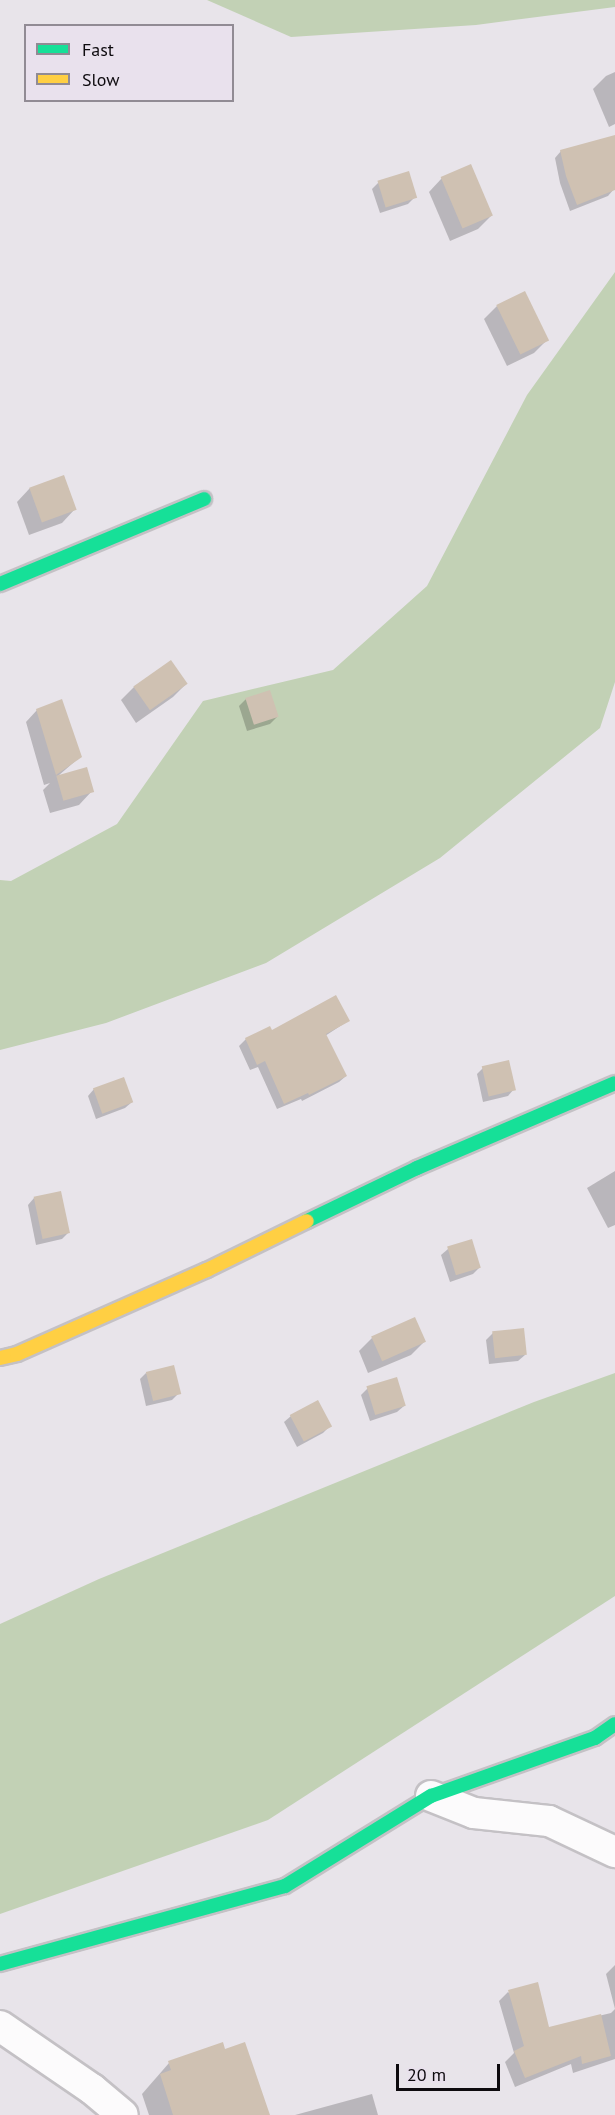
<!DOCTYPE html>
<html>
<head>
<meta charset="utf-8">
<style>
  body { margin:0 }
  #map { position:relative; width:615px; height:2115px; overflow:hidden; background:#e8e4ea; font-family:"PT Sans",sans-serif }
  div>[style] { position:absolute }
  .green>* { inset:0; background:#c2d1b5 }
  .shadow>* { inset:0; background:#0003 }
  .building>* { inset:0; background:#cfc1b2; transform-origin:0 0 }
  .roads { filter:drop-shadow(2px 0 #c4c1c5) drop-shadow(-2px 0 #c4c1c5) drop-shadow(0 2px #c4c1c5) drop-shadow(0 -2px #c4c1c5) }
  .street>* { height:30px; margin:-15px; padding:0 15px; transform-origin:15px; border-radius:15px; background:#fcfbfc }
  .fast>* { height:14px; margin:-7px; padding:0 7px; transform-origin:7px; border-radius:7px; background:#16e098 }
  .slow>* { height:14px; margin:-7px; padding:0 7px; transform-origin:7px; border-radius:7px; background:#ffcf43 }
  span { translate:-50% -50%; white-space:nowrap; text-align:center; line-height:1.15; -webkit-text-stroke:4.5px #e9e1ed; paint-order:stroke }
  .legend { position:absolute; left:24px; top:24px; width:210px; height:78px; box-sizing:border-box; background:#e9e1ed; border:2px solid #918b94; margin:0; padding:8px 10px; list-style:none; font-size:18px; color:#0d0a0e }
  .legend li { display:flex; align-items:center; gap:12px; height:30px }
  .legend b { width:30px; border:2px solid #918b94 }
  .scale { position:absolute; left:396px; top:2064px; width:104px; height:27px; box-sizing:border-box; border:3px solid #0d0a0e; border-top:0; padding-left:8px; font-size:18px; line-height:21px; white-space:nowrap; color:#0d0a0e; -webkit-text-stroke:4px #e9e1ed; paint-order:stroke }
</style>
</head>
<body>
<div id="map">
  <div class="green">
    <i style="clip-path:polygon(207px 0,615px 0,615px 7px,476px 25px,291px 37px)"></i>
    <i style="clip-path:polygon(615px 272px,615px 682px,600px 728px,440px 858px,266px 963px,106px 1023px,0 1050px,0 880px,11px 881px,117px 824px,203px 701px,333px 670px,427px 586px,527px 395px)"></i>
    <i style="clip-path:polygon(615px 1373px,615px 1596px,268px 1820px,0 1914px,0 1624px,99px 1579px,534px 1402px)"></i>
  </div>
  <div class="shadow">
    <i style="clip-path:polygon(615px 72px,615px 124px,609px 127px,593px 89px,606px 76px)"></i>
    <i style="clip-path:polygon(561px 151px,614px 189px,608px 196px,570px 211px,560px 183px,555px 158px)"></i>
    <i style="clip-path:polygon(442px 178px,491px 216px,478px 229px,450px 241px,429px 192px)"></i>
    <i style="clip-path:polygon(379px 182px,415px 197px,408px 204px,380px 213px,372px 189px)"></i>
    <i style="clip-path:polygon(497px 306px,547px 340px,534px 353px,507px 366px,484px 319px)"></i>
    <i style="clip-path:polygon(30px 488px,75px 509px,62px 523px,29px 535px,17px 502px)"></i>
    <i style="clip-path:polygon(186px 684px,173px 697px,136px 723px,121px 700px,134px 687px)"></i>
    <i style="clip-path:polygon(246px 699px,277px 717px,270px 724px,247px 731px,239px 706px)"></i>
    <i style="clip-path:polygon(37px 710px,80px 757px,58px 776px,92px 791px,79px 805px,50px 813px,43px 790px,50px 783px,44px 785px,26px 722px)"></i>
    <i style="clip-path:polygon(348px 1021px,325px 1036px,346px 1076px,339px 1082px,302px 1101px,301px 1099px,277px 1109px,258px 1067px,250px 1070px,239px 1046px,246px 1039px,271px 1032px)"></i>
    <i style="clip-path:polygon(483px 1068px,514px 1089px,508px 1096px,483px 1102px,477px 1074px)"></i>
    <i style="clip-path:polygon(94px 1089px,132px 1102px,125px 1108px,96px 1119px,88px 1096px)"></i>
    <i style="clip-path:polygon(615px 1171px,615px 1225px,608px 1228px,587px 1188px)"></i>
    <i style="clip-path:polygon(34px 1198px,68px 1233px,62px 1239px,36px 1245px,28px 1205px)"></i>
    <i style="clip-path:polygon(448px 1249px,480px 1267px,473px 1274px,450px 1282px,441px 1255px)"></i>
    <i style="clip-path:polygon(493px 1333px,525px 1355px,518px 1361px,489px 1364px,486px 1340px)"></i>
    <i style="clip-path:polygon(372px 1338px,424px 1342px,411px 1355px,368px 1373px,359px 1351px)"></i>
    <i style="clip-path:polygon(146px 1373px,179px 1393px,172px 1400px,146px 1406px,140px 1379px)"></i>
    <i style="clip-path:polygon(368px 1388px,404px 1406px,397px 1412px,370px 1421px,361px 1395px)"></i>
    <i style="clip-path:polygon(291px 1416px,330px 1426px,323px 1433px,297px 1447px,284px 1422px)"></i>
    <i style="clip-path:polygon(615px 1965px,615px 2059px,573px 2073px,571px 2064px,515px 2087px,505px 2062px,514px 2053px,499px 2001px,508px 1992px,548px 2028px,611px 2013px,615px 2009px,606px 1974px)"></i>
    <i style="clip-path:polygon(224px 2051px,268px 2115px,149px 2115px,142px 2094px,169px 2063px)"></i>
    <i style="clip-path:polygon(372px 2094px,378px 2115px,295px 2115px)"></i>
  </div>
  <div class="building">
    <i style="clip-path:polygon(615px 135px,615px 190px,577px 205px,566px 176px,560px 150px)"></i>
    <i style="left:471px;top:164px;width:56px;height:33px;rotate:67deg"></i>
    <i style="left:409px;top:171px;width:28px;height:33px;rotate:73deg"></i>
    <i style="left:525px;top:291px;width:55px;height:32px;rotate:64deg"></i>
    <i style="left:64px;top:475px;width:37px;height:37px;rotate:70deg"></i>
    <i style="left:171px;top:660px;width:29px;height:46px;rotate:55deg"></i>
    <i style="left:270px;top:690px;width:28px;height:26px;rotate:72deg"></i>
    <i style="clip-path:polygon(62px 699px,82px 757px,56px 775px,36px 709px)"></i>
    <i style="left:87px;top:767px;width:26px;height:32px;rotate:74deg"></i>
    <i style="clip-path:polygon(336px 995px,350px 1021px,326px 1034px,347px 1076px,309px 1095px,308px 1093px,284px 1104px,265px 1061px,257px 1065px,245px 1038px,270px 1026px,272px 1030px)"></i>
    <i style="left:509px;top:1060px;width:31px;height:28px;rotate:77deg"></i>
    <i style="left:124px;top:1077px;width:27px;height:33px;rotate:70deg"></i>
    <i style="left:61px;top:1191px;width:43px;height:28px;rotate:78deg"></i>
    <i style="left:472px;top:1239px;width:30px;height:26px;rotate:73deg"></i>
    <i style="left:415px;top:1317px;width:27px;height:48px;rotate:66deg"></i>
    <i style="left:524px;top:1328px;width:27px;height:32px;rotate:84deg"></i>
    <i style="left:174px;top:1365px;width:30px;height:29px;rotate:76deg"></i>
    <i style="left:397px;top:1377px;width:30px;height:32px;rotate:73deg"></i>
    <i style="left:318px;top:1400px;width:30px;height:32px;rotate:62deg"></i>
    <i style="clip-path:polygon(538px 1982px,549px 2027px,601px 2014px,611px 2056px,582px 2064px,581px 2056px,525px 2078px,514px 2051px,524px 2046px,508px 1990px)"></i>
    <i style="clip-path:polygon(223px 2042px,225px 2049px,245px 2042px,270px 2115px,173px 2115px,160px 2074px,171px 2070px,168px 2061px)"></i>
  </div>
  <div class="roads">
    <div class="street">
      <i style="left:431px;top:1796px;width:46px;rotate:21.6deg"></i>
      <i style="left:474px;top:1813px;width:75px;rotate:6.1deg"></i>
      <i style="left:549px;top:1821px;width:73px;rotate:25.2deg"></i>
      <i style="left:0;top:2026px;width:112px;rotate:34.4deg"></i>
      <i style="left:92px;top:2089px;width:40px;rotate:40deg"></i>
    </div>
    <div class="fast">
      <i style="left:0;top:584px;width:221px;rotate:-22.6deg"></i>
      <i style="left:307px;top:1221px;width:122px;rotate:-25.7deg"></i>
      <i style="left:417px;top:1168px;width:215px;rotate:-23.2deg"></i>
      <i style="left:0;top:1964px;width:295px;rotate:-15.3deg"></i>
      <i style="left:285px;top:1886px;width:172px;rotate:-31.7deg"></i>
      <i style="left:431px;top:1796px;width:174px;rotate:-19.5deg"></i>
      <i style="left:595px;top:1738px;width:24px;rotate:-35deg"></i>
    </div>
    <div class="slow">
      <i style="left:0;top:1358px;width:17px;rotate:-13deg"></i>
      <i style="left:17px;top:1354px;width:208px;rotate:-23.9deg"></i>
      <i style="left:207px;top:1270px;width:111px;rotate:-26.1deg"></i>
    </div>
  </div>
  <ul class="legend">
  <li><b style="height:8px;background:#16e098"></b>Fast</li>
  <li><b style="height:8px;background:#ffcf43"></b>Slow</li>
  </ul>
  <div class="scale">20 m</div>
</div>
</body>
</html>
